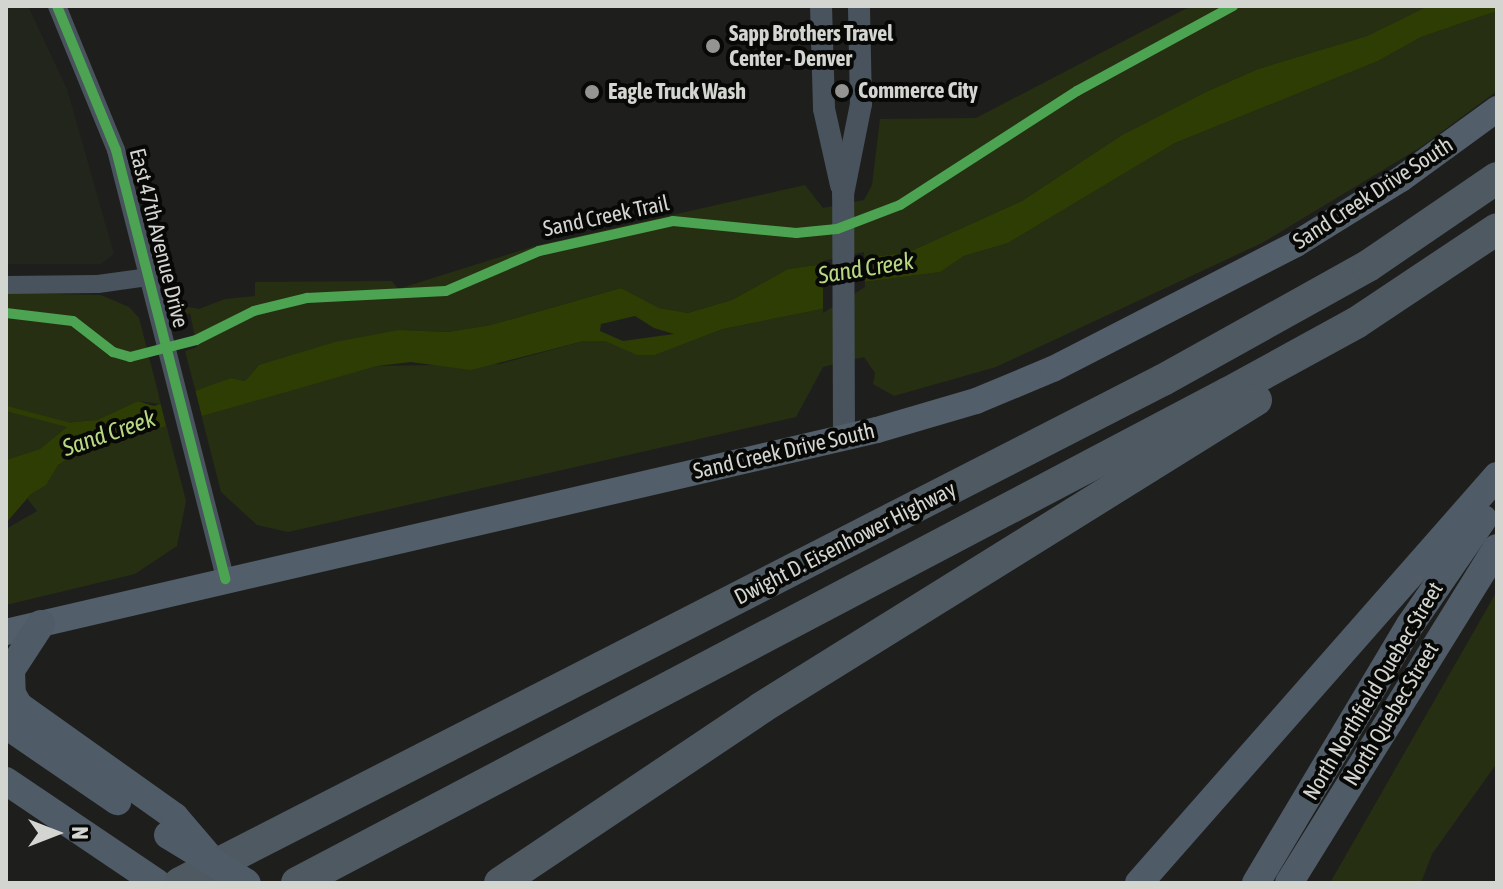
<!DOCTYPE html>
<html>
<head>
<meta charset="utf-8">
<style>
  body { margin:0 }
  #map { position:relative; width:1503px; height:889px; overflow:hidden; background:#1e1f1c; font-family:"Asap Condensed",sans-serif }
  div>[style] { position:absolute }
  .built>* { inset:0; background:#21251b }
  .green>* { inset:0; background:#262f12 }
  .water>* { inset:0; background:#2d3d03 }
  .pier>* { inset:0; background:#1e1f1c; transform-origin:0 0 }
  .stream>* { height:5px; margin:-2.5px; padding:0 2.5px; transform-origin:2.5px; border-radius:2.5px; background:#2d3d03 }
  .minor>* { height:18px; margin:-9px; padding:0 9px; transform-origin:9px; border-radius:9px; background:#48535d }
  .tertiary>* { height:22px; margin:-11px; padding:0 11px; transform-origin:11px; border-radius:11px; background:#48535d }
  .secondary>* { height:26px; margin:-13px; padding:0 13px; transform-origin:13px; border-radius:13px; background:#525e69 }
  .primary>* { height:28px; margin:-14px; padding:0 14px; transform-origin:14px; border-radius:14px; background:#4f5b67 }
  .motorway>* { height:32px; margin:-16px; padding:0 16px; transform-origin:16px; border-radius:16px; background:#4e5962 }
  .primary-bridge>* { height:28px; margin:-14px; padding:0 14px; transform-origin:14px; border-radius:14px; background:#4f5b67 }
  .cycleway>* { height:10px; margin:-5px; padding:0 5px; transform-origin:5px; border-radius:5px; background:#4ca352 }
  .dots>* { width:22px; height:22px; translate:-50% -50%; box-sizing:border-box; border:4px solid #080907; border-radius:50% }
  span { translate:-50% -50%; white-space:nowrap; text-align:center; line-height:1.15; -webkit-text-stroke:8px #080907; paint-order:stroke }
  .poi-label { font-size:22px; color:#d3d5d1; font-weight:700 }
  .left { translate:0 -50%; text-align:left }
  .street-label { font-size:22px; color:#d3d5d1 }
  .water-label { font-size:24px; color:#b9d883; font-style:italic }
  .frame { position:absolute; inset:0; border:8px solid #d3d5d1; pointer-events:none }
  .north { position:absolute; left:16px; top:793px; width:80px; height:80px; -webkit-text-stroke:6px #080907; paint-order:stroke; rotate:90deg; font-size:22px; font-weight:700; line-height:32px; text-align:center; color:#d3d5d1 }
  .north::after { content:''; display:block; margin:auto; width:28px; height:36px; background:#d3d5d1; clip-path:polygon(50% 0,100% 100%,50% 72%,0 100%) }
</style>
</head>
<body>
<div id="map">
  <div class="built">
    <i style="clip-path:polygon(6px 6px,28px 6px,67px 89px,114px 254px,101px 264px,6px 264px)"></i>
  </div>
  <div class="green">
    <i style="clip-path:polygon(1191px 6px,1428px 6px,1367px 36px,1258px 69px,1208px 91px,1122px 135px,1022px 201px,909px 252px,788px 269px,732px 300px,688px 313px,659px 308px,621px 288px,491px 325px,448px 332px,399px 330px,259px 365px,245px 381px,231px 378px,196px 393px,185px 351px,197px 347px,190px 313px,177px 320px,171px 299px,177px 295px,183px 306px,199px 309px,225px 299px,255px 296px,255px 282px,392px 281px,398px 289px,535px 246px,805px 185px,823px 208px,864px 200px,872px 185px,880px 119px,976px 118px)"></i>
    <i style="clip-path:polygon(1497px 11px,1497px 91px,1421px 147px,1262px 243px,996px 367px,894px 396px,873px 384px,875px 373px,864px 357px,823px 367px,796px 417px,288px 532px,257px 525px,221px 492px,201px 414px,377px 366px,500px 364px,584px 341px,606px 341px,655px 355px,723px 329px,822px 309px,865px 282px,939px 272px,964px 256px,1008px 243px,1175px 143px,1378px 61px,1421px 37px)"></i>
    <i style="clip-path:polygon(6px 293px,101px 295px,129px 307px,139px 318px,161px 404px,138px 401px,97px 420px,73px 422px,40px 449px,6px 460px)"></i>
    <i style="clip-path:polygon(166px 424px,186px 501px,177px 546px,135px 574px,6px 605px,6px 529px,37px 511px,27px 498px,31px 494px,58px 465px,83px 450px)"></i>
    <i style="clip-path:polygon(1497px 591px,1497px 763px,1432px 854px,1421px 883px,1330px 883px)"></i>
  </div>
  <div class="water">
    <i style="clip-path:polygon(evenodd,1428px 6px,1497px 6px,1497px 11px,1421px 37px,1378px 61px,1175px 143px,1008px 243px,964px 256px,940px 272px,865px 282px,822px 309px,723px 329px,655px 355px,637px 355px,605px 341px,584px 341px,471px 370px,411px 362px,377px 366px,83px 450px,58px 465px,46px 485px,31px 494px,6px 523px,6px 460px,40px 449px,73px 422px,97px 420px,138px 401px,154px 406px,231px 378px,245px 381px,259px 365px,335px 342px,399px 330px,448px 332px,491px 325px,621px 288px,659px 308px,688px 313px,732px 300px,788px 269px,909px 252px,1022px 201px,1122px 135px,1208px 91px,1258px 69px,1367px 36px,1428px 6px,635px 316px,654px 328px,674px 334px,623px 341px,600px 331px,601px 324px,635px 316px)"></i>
  </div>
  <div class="pier">
    <i style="clip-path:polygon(864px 252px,865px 287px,823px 313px,823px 261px)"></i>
    <i style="left:195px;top:389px;width:30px;height:37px;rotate:76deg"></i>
  </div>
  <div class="stream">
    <i style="left:6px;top:408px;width:70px;rotate:14.8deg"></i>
  </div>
  <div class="minor">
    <i style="left:57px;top:6px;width:156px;rotate:67.7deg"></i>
    <i style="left:116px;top:150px;width:443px;rotate:75.7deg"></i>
    <i style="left:6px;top:285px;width:92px;rotate:-0.6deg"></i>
    <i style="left:98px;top:284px;width:50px;rotate:-8deg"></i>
  </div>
  <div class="tertiary">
    <i style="left:821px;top:6px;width:103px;rotate:88.3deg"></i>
    <i style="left:824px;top:109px;width:78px;rotate:77.4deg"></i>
    <i style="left:844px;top:437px;width:243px;rotate:-90.2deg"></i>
    <i style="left:843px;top:194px;width:92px;rotate:-78.7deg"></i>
    <i style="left:861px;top:104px;width:98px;rotate:-91.2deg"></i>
  </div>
  <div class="secondary">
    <i style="left:6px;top:632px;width:894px;rotate:-13.06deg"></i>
    <i style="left:877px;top:430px;width:103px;rotate:-16.3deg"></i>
    <i style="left:976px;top:401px;width:83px;rotate:-22.6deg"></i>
    <i style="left:1053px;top:369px;width:273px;rotate:-27.2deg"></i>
    <i style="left:1296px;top:244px;width:123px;rotate:-31.8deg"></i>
    <i style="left:1401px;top:179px;width:119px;rotate:-36.1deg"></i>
  </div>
  <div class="primary">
    <i style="left:41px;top:624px;width:55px;rotate:123.1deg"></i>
    <i style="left:11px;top:670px;width:24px;rotate:88deg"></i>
    <i style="left:12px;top:694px;width:14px;rotate:60deg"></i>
    <i style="left:19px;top:706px;width:191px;rotate:35.4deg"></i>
    <i style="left:175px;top:817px;width:54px;rotate:49.5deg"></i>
    <i style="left:6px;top:725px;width:135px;rotate:34.4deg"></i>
    <i style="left:6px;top:781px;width:182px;rotate:34deg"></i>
    <i style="left:1139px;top:883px;width:542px;rotate:-48.66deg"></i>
    <i style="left:1256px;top:883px;width:300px;rotate:-59.2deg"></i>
    <i style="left:1410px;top:625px;width:129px;rotate:-55.4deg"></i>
    <i style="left:1289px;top:883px;width:394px;rotate:-58.2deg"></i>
  </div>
  <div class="motorway">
    <i style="left:180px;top:883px;width:1104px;rotate:-27.1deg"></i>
    <i style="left:1163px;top:380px;width:235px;rotate:-29.1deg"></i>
    <i style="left:1368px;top:266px;width:156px;rotate:-34.3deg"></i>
    <i style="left:297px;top:883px;width:1052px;rotate:-27.76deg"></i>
    <i style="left:1228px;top:393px;width:146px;rotate:-28.7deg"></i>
    <i style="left:1356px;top:323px;width:169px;rotate:-33.7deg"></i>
    <i style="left:500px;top:883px;width:314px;rotate:-33.8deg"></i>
    <i style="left:761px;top:708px;width:583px;rotate:-31.89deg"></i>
  </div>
  <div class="primary-bridge">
    <i style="left:168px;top:835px;width:92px;rotate:31.3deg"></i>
  </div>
  <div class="cycleway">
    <i style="left:57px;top:6px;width:156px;rotate:67.7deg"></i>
    <i style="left:116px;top:150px;width:443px;rotate:75.7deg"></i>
    <i style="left:6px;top:313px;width:67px;rotate:6.8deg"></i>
    <i style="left:73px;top:321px;width:51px;rotate:37.8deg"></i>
    <i style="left:113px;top:352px;width:18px;rotate:16deg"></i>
    <i style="left:130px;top:357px;width:68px;rotate:-14.4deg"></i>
    <i style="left:196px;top:340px;width:65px;rotate:-26.6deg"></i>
    <i style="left:254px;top:311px;width:55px;rotate:-13.8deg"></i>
    <i style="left:307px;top:298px;width:139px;rotate:-2.9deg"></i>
    <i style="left:446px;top:291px;width:101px;rotate:-23.3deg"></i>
    <i style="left:539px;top:251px;width:137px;rotate:-12.6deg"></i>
    <i style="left:673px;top:221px;width:124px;rotate:5.6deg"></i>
    <i style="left:796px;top:233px;width:41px;rotate:-5.6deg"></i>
    <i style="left:837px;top:229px;width:67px;rotate:-20.9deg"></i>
    <i style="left:900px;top:205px;width:211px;rotate:-32.8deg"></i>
    <i style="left:1077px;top:91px;width:178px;rotate:-28.6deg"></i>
  </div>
  <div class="dots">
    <i style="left:713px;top:46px;background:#949592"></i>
    <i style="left:842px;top:91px;background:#949592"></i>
    <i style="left:592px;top:92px;background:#949592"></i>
  </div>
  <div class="poi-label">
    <span class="left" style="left:729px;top:46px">Sapp Brothers Travel<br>Center - Denver</span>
    <span class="left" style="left:858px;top:91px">Commerce City</span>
    <span class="left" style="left:608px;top:92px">Eagle Truck Wash</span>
  </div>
  <div class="street-label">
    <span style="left:1373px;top:193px;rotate:-33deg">Sand Creek Drive South</span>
    <span style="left:606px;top:216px;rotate:-12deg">Sand Creek Trail</span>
    <span style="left:159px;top:238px;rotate:76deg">East 47th Avenue Drive</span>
    <span style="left:784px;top:451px;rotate:-13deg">Sand Creek Drive South</span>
    <span style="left:845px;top:543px;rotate:-27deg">Dwight D. Eisenhower Highway</span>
    <span style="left:1373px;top:691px;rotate:-59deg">North Northfield Quebec Street</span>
    <span style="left:1391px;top:714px;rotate:-59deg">North Quebec Street</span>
  </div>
  <div class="water-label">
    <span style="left:866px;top:268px;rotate:-9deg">Sand Creek</span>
    <span style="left:109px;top:433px;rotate:-19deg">Sand Creek</span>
  </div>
  <div class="frame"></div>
  <div class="north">N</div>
</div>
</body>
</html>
